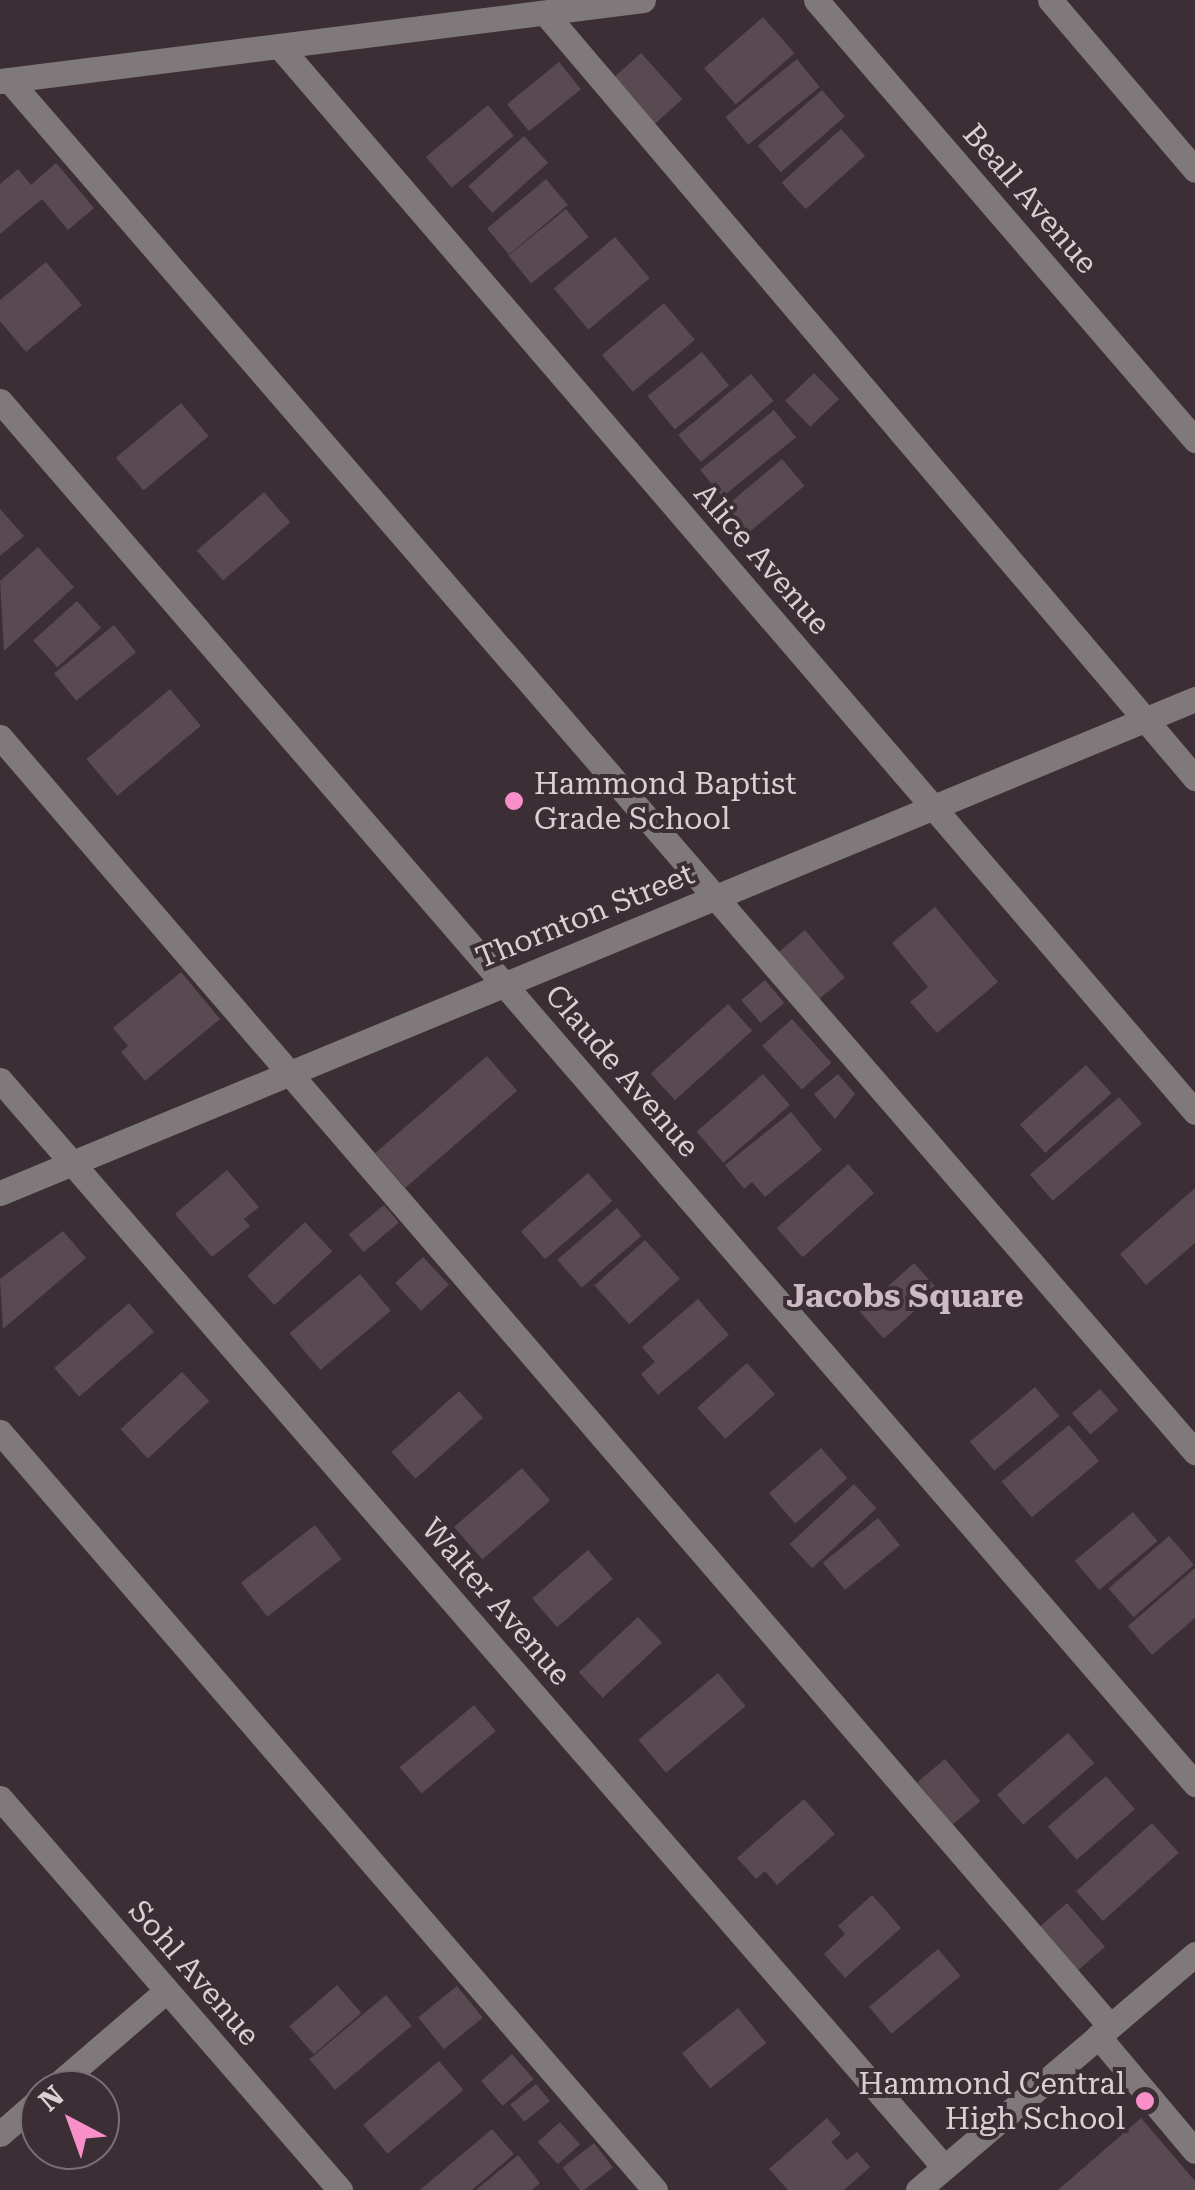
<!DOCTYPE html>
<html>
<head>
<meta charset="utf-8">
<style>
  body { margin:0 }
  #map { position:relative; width:1195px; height:2190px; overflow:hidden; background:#3c2e35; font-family:"Roboto Serif",serif }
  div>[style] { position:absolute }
  .building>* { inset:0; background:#594a51; transform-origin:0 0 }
  .minor>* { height:25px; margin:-12.5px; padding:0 12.5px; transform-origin:12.5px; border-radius:12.5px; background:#80797c }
  .dots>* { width:28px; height:28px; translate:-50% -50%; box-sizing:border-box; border:5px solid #3c2e35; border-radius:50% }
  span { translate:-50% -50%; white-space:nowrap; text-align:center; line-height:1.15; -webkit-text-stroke:8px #3c2e35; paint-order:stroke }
  .street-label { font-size:30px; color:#d9d0d4 }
  .poi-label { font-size:30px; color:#d9d0d4 }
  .left { translate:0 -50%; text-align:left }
  .right { translate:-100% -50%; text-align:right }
  .neighbourhood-label { font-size:32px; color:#cdbbc4; font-weight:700 }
  .north { position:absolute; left:20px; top:2070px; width:100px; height:100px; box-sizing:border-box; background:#3c2e35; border:2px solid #7b6f75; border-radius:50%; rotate:319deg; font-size:28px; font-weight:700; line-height:40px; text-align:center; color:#d9d0d4 }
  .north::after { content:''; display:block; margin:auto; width:35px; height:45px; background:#f98fc8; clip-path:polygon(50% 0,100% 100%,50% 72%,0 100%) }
</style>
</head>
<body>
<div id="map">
  <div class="building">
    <i style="left:763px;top:17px;width:48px;height:78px;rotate:49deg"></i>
    <i style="left:641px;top:53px;width:62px;height:48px;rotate:48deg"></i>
    <i style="left:797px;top:59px;width:36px;height:92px;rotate:51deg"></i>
    <i style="left:559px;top:62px;width:35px;height:67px;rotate:51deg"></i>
    <i style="left:822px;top:90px;width:35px;height:85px;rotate:49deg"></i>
    <i style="left:488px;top:105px;width:40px;height:81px;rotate:50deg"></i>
    <i style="left:841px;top:129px;width:36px;height:80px;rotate:48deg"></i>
    <i style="left:524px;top:136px;width:36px;height:75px;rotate:48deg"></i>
    <i style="clip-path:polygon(56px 163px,94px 208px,68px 230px,42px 199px,0 234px,0 184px,18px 169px,31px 185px)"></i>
    <i style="left:546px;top:179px;width:34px;height:77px;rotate:50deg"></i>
    <i style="left:566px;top:209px;width:36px;height:74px;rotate:51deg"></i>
    <i style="left:615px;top:237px;width:54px;height:80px;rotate:50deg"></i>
    <i style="clip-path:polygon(46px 262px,82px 305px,26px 352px,0 321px,0 300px)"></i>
    <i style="left:664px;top:303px;width:48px;height:81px;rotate:50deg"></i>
    <i style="left:702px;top:352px;width:43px;height:70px;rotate:51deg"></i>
    <i style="left:814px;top:373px;width:36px;height:40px;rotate:46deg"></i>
    <i style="left:751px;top:374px;width:35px;height:95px;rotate:50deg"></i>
    <i style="left:181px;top:403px;width:43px;height:85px;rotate:50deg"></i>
    <i style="left:774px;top:410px;width:35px;height:95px;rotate:51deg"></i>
    <i style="left:782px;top:459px;width:35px;height:73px;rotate:50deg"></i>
    <i style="left:264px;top:492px;width:40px;height:89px;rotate:49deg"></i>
    <i style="clip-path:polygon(0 509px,24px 536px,0 556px)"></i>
    <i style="clip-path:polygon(38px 547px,74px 587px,4px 651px,0 581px)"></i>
    <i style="left:77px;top:601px;width:36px;height:59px;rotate:48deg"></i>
    <i style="left:114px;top:625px;width:35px;height:77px;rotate:51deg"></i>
    <i style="left:170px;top:689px;width:48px;height:109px;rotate:50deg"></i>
    <i style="clip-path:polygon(935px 907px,998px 982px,937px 1033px,910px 1002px,928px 987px,892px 943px)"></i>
    <i style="left:805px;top:930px;width:62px;height:35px;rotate:50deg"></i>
    <i style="clip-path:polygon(181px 972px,220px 1019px,145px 1081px,121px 1052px,128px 1046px,113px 1028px)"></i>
    <i style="left:765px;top:980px;width:30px;height:31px;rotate:50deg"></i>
    <i style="left:728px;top:1004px;width:36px;height:104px;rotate:48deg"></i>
    <i style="left:792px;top:1019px;width:59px;height:40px;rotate:48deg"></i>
    <i style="left:487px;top:1056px;width:46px;height:148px;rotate:49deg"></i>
    <i style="left:1086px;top:1065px;width:38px;height:89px;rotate:48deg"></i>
    <i style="left:763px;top:1074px;width:41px;height:88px;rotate:49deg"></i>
    <i style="clip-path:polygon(838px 1074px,855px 1094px,835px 1119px,814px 1094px)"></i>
    <i style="left:1119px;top:1097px;width:35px;height:118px;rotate:49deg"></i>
    <i style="clip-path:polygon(791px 1112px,822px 1150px,765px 1197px,752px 1182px,744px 1189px,725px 1165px)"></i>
    <i style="left:848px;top:1164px;width:39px;height:96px;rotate:48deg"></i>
    <i style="clip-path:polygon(227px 1170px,259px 1207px,244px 1219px,250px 1226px,212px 1257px,175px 1214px)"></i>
    <i style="left:588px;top:1173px;width:37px;height:89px;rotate:49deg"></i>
    <i style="clip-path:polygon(1195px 1188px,1195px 1243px,1146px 1285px,1120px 1254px)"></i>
    <i style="left:384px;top:1205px;width:23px;height:46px;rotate:50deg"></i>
    <i style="left:617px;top:1208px;width:37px;height:79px;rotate:49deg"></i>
    <i style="left:305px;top:1222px;width:40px;height:79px;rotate:47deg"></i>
    <i style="clip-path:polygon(63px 1231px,86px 1258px,3px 1329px,0 1279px)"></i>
    <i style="left:645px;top:1240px;width:52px;height:68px;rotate:48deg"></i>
    <i style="left:423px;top:1257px;width:38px;height:38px;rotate:47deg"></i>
    <i style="left:914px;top:1263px;width:36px;height:73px;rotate:48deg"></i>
    <i style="left:360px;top:1274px;width:48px;height:92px;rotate:50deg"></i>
    <i style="clip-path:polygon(698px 1299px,729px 1335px,658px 1395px,641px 1374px,655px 1362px,642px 1347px)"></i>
    <i style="left:129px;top:1303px;width:38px;height:99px;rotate:49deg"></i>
    <i style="left:747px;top:1363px;width:42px;height:67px;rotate:48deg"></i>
    <i style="left:182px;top:1372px;width:40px;height:84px;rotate:47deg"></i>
    <i style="left:1035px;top:1387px;width:38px;height:85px;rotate:50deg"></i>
    <i style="left:1100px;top:1389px;width:28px;height:37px;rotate:49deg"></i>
    <i style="left:459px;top:1391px;width:36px;height:91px;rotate:48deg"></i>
    <i style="left:1069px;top:1425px;width:47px;height:88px;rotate:50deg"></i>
    <i style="left:821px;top:1448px;width:40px;height:69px;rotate:49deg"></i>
    <i style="left:522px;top:1468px;width:43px;height:90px;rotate:49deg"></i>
    <i style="left:854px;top:1484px;width:33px;height:88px;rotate:47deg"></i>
    <i style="left:1133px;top:1512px;width:38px;height:76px;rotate:50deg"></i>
    <i style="left:878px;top:1518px;width:35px;height:71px;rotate:51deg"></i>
    <i style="left:315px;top:1525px;width:43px;height:94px;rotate:52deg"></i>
    <i style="left:1169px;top:1536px;width:38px;height:80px;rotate:49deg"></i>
    <i style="left:588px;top:1550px;width:38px;height:74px;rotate:49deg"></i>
    <i style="clip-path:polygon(1195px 1568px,1195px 1618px,1152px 1655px,1128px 1626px)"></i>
    <i style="left:638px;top:1617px;width:35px;height:81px;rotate:47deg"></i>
    <i style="left:718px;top:1673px;width:43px;height:104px;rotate:50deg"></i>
    <i style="left:474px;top:1705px;width:34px;height:97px;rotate:50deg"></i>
    <i style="left:1068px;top:1733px;width:40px;height:94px;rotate:49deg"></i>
    <i style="left:945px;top:1759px;width:55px;height:36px;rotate:50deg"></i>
    <i style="left:1106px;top:1776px;width:44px;height:77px;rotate:49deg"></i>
    <i style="clip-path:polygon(804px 1799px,835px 1834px,777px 1885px,765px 1871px,756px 1879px,737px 1858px)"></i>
    <i style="left:1152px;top:1823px;width:40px;height:102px;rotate:48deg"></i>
    <i style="clip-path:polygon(872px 1895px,901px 1928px,845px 1978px,824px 1954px,845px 1934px,838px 1926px)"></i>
    <i style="left:1067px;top:1903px;width:58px;height:40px;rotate:49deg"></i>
    <i style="left:938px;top:1949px;width:35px;height:90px;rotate:50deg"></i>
    <i style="left:337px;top:1985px;width:37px;height:63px;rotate:49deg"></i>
    <i style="left:457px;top:1986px;width:41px;height:50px;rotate:51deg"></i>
    <i style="left:386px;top:1995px;width:40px;height:100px;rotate:50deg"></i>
    <i style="left:738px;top:2008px;width:45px;height:72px;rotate:51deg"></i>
    <i style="left:512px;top:2054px;width:33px;height:41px;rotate:49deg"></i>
    <i style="left:439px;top:2061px;width:38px;height:99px;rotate:50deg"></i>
    <i style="left:536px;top:2084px;width:22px;height:33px;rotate:51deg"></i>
    <i style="clip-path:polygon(827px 2118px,841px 2134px,831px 2142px,847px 2160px,857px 2152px,870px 2167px,844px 2190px,788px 2190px,769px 2169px)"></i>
    <i style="clip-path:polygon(1141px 2118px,1195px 2181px,1195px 2190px,1058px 2190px)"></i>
    <i style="left:560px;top:2122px;width:30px;height:30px;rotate:48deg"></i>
    <i style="clip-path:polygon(492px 2129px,514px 2154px,472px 2190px,420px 2190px)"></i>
    <i style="left:594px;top:2143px;width:31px;height:40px;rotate:52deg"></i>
    <i style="clip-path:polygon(518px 2155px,540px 2183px,532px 2190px,476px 2190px)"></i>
  </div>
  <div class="minor">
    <i style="left:816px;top:0;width:581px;rotate:49.26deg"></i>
    <i style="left:1050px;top:0;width:223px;rotate:49.5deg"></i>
    <i style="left:545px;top:13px;width:1004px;rotate:49.65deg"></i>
    <i style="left:280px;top:47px;width:1404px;rotate:49.33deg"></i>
    <i style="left:9px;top:80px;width:1814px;rotate:49.16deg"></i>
    <i style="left:0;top:81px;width:648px;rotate:-7.18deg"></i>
    <i style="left:0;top:401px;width:1828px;rotate:49.17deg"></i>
    <i style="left:0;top:737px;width:1701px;rotate:49.27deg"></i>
    <i style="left:0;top:1080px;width:1440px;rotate:49.03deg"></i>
    <i style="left:0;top:1193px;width:1293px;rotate:-22.46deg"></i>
    <i style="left:0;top:1432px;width:1002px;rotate:49.17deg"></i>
    <i style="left:0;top:1798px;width:519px;rotate:49.06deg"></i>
    <i style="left:1098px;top:2036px;width:150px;rotate:49.9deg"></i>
    <i style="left:51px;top:2090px;width:152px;rotate:-40.7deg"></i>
    <i style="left:0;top:2134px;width:53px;rotate:-41.2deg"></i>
    <i style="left:918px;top:2190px;width:364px;rotate:-40.4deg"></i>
  </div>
  <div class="dots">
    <i style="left:514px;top:801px;background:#f98fc8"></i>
    <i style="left:1145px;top:2101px;background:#f98fc8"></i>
  </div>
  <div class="street-label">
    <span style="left:1030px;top:199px;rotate:49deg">Beall Avenue</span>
    <span style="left:762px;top:559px;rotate:49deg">Alice Avenue</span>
    <span style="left:585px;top:916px;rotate:-22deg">Thornton Street</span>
    <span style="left:622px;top:1071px;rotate:49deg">Claude Avenue</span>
    <span style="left:496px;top:1602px;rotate:49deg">Walter Avenue</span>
    <span style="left:194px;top:1973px;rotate:49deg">Sohl Avenue</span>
  </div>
  <div class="poi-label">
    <span class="left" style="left:534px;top:801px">Hammond Baptist<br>Grade School</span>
    <span class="right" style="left:1125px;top:2101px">Hammond Central<br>High School</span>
  </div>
  <div class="neighbourhood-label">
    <span style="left:905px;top:1296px">Jacobs Square</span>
  </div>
  <div class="north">N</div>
</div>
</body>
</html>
